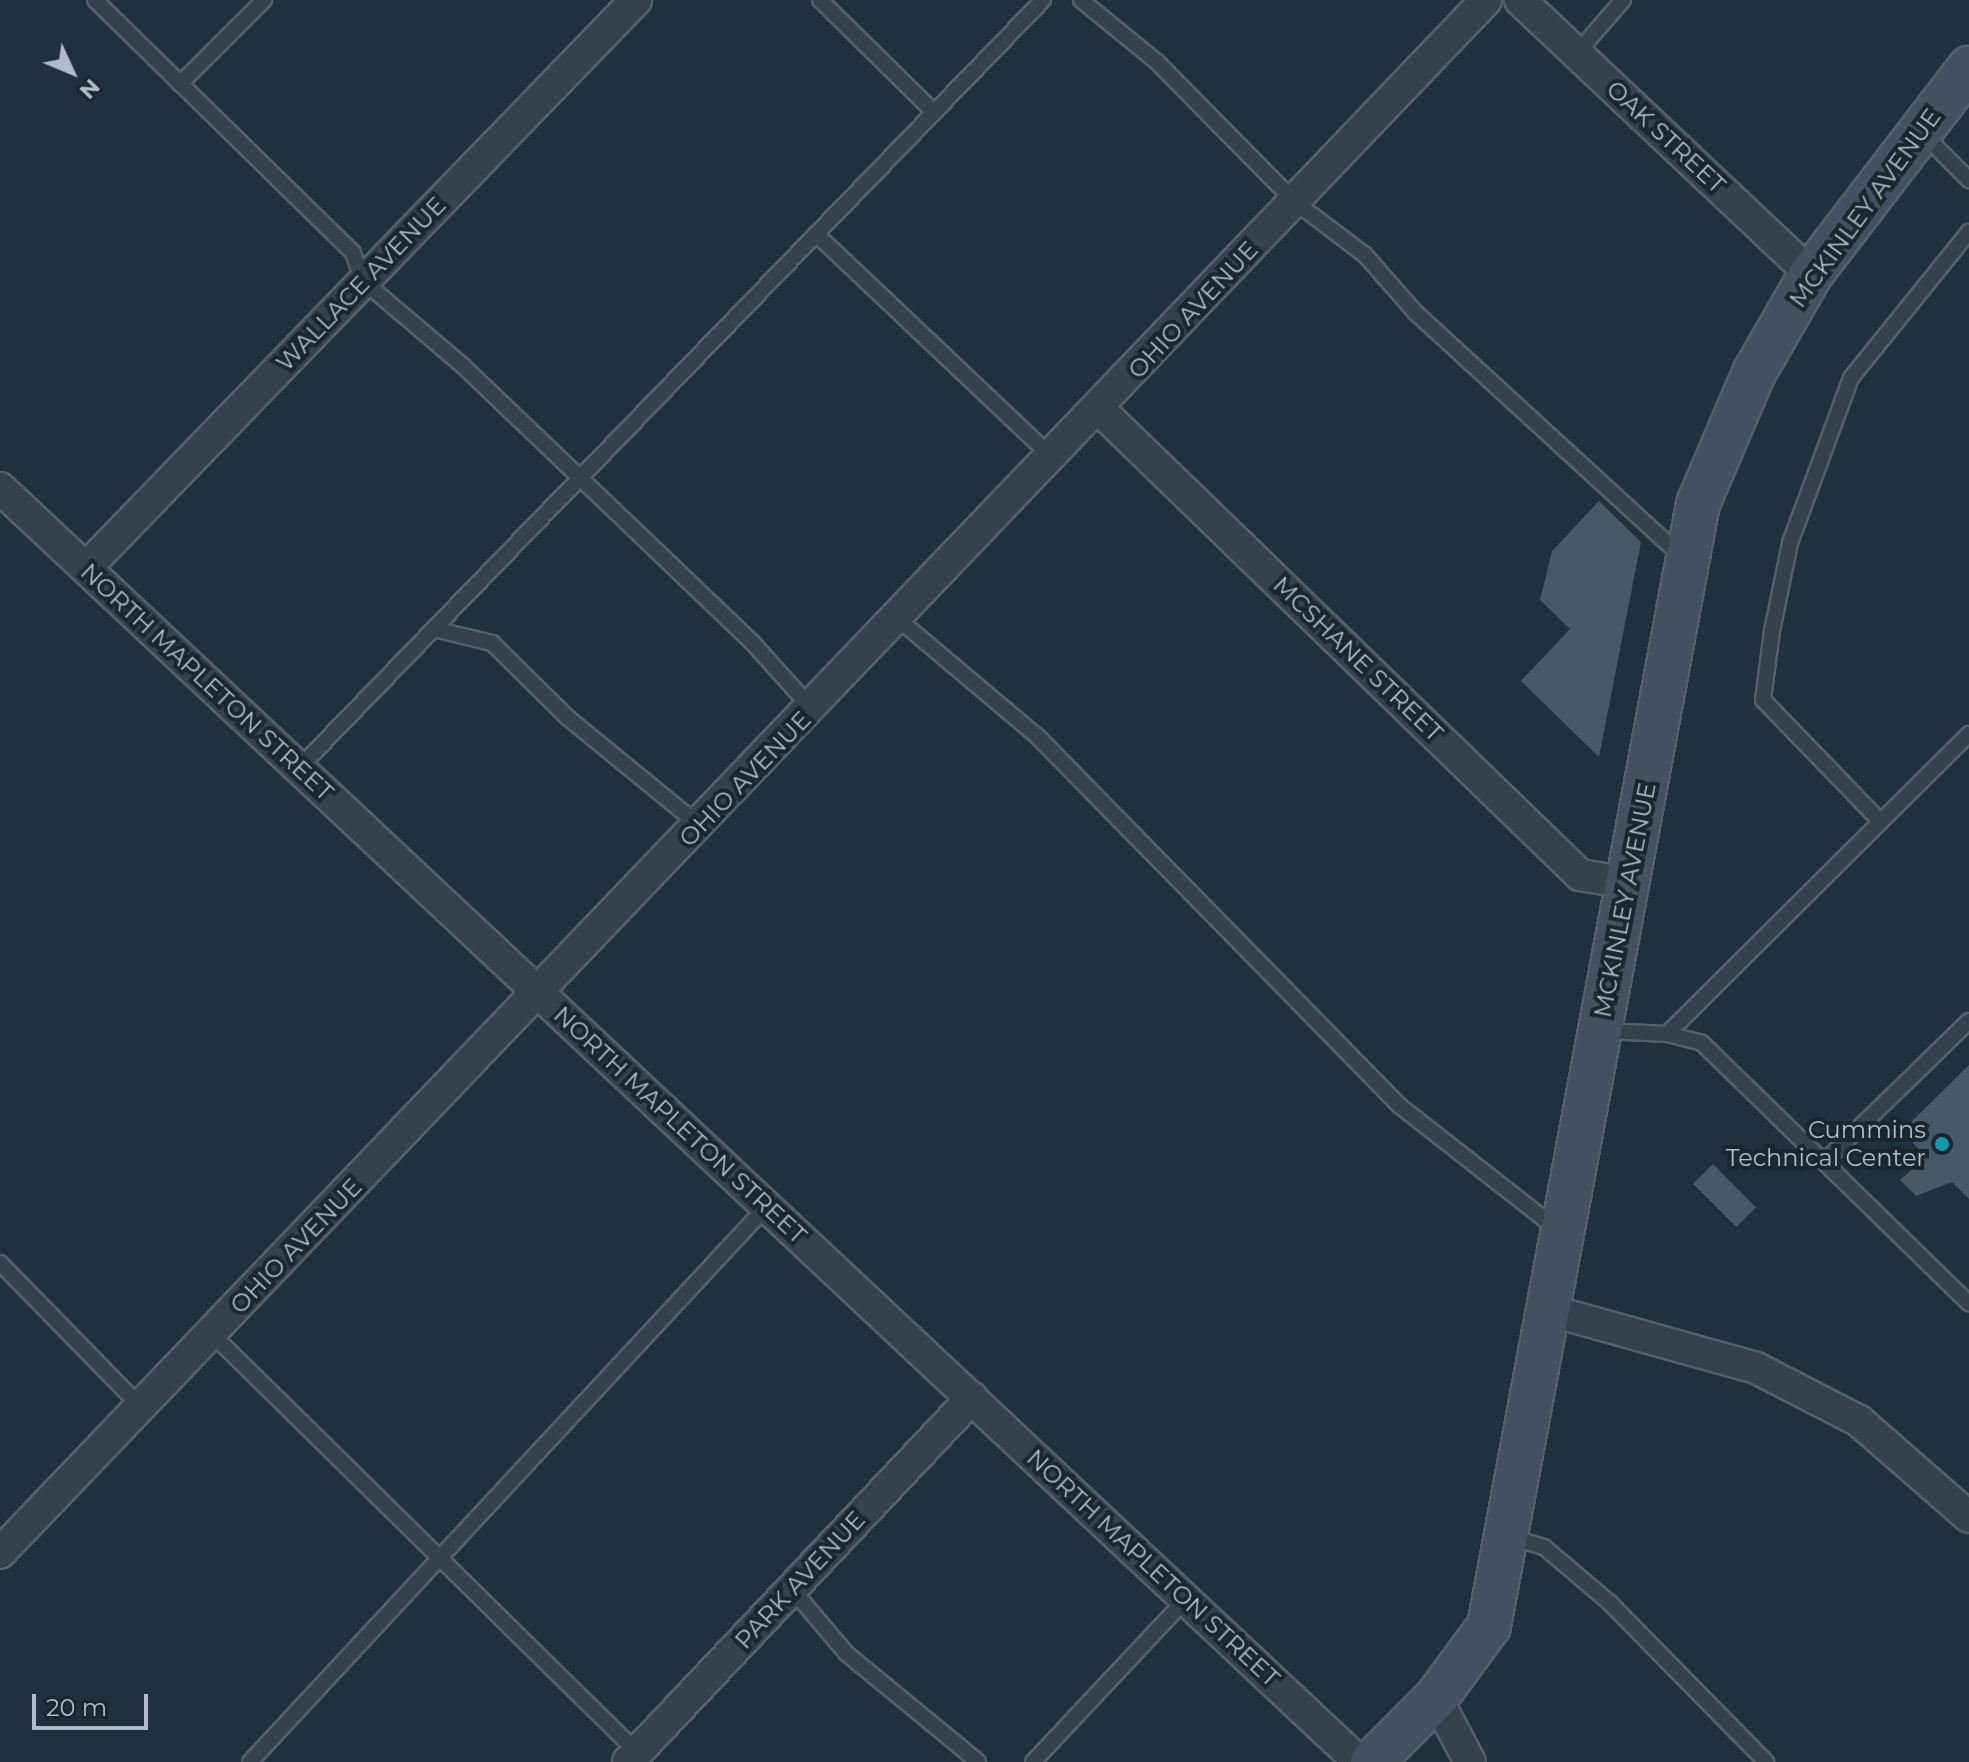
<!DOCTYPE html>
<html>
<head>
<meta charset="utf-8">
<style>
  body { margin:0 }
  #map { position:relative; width:1969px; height:1762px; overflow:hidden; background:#21303d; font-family:Montserrat,sans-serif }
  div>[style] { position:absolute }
  .building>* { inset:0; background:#475866; transform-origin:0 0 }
  .roads { filter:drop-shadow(2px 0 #53606a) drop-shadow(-2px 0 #53606a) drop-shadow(0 2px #53606a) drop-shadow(0 -2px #53606a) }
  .lane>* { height:14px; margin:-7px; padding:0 7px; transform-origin:7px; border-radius:7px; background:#35424d }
  .street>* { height:30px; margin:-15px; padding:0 15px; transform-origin:15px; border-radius:15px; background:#35424d }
  .secondary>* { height:42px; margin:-21px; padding:0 21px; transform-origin:21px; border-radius:21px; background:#435160 }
  .dots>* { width:22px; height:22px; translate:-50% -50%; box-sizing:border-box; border:4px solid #1a2731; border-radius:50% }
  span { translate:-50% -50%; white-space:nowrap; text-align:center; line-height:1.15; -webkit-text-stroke:8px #1a2731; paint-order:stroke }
  .street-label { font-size:24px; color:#b0bdc8 }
  .poi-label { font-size:24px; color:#b0bdc8 }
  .right { translate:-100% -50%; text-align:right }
  .north { position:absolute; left:32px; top:32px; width:80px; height:80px; -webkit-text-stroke:6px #1a2731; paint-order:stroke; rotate:134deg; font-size:22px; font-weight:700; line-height:32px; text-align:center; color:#b0bdc8 }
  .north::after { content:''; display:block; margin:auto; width:28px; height:36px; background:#b0bdc8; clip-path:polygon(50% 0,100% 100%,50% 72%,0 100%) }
  .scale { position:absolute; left:32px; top:1694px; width:116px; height:36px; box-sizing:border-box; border:4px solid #b0bdc8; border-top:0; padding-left:10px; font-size:24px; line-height:28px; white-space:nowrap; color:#b0bdc8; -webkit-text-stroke:6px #1a2731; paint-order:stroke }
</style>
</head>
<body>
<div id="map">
  <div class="building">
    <i style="clip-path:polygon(1599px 501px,1641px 542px,1599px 757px,1521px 681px,1570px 629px,1540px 600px,1552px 551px)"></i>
    <i style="clip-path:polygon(1969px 1065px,1969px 1199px,1952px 1182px,1916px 1196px,1900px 1180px,1926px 1157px,1902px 1131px)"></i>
    <i style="left:1713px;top:1164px;width:61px;height:28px;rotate:45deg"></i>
  </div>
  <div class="roads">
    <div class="lane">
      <i style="left:95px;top:0;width:361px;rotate:44.4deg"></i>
      <i style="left:353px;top:253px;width:30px;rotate:70deg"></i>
      <i style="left:363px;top:281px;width:130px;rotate:40.3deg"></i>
      <i style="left:462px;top:365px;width:400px;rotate:43.7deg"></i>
      <i style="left:751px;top:641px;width:91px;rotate:48.1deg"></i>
      <i style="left:820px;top:0;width:158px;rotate:44.5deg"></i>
      <i style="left:1081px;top:0;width:98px;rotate:39.2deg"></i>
      <i style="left:1157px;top:62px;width:197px;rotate:45.4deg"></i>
      <i style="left:1295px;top:202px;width:88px;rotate:37.1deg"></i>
      <i style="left:1365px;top:255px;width:77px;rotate:48.7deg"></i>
      <i style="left:1416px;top:313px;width:360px;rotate:42.5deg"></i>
      <i style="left:1577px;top:53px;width:70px;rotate:-49deg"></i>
      <i style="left:180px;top:84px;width:119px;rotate:-45deg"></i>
      <i style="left:1924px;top:135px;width:64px;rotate:45deg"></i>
      <i style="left:816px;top:234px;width:325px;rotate:43.4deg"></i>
      <i style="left:898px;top:619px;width:182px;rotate:40.1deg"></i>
      <i style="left:1037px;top:736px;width:518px;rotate:45.55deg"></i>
      <i style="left:1400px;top:1106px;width:201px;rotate:38.1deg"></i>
      <i style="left:438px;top:630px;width:56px;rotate:13.5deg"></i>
      <i style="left:492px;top:643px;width:105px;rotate:44.6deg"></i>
      <i style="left:567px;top:717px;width:172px;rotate:39.3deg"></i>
      <i style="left:299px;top:768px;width:1069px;rotate:-45.91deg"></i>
      <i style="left:1880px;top:821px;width:168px;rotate:-134deg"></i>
      <i style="left:1763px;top:700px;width:70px;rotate:-82.6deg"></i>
      <i style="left:1772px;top:631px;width:90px;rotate:-78.4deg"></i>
      <i style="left:1790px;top:543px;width:176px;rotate:-69.7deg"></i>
      <i style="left:1851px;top:378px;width:188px;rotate:-51.1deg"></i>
      <i style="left:1604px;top:1031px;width:63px;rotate:2.7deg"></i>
      <i style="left:1667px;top:1034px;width:426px;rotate:-44.8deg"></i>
      <i style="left:1667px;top:1034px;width:36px;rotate:14deg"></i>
      <i style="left:1702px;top:1043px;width:373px;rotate:44.3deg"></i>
      <i style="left:1825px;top:1161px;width:201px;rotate:-44.2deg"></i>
      <i style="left:0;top:1263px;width:202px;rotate:45.6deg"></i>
      <i style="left:212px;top:1334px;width:599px;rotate:44.53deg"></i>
      <i style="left:1511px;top:1537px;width:34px;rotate:17deg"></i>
      <i style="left:1544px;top:1547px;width:87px;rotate:40.3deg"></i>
      <i style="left:1610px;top:1603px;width:223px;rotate:45.5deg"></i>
      <i style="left:792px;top:1589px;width:84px;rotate:49.8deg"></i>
      <i style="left:846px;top:1653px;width:171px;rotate:39.5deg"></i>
      <i style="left:250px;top:1762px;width:759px;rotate:-47.08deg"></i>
      <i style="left:1033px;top:1762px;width:224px;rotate:-46.8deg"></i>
    </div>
    <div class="street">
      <i style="left:1520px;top:0;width:400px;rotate:43.3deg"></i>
      <i style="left:1099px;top:409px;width:670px;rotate:44.09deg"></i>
      <i style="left:1580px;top:875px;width:50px;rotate:9.3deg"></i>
      <i style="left:0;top:488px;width:1863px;rotate:43.15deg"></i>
      <i style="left:86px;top:568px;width:791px;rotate:-45.92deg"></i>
      <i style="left:1552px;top:1311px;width:212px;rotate:15.6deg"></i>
      <i style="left:1756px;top:1368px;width:116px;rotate:27.2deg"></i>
      <i style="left:1859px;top:1421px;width:146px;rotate:41.1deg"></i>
      <i style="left:0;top:1553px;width:2149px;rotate:-46.26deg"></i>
      <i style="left:1436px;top:1698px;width:72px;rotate:62deg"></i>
      <i style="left:628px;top:1762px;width:501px;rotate:-46.62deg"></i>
    </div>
    <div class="secondary">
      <i style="left:1372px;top:1762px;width:91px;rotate:-45deg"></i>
      <i style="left:1436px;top:1698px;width:89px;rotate:-53.6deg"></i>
      <i style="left:1489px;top:1626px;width:1141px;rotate:-79.45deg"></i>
      <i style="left:1698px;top:504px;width:142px;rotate:-66.9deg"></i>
      <i style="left:1754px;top:373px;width:114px;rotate:-60.1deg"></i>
      <i style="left:1811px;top:274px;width:260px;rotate:-52.5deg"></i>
    </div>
  </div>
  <div class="dots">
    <i style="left:1942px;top:1144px;background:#0f9aa8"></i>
  </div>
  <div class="street-label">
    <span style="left:1666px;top:137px;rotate:43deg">OAK STREET</span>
    <span style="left:1865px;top:208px;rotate:-54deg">MCKINLEY AVENUE</span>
    <span style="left:361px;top:284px;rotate:-46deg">WALLACE AVENUE</span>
    <span style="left:1193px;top:310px;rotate:-47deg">OHIO AVENUE</span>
    <span style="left:1358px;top:659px;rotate:44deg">MCSHANE STREET</span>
    <span style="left:207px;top:682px;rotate:43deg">NORTH MAPLETON STREET</span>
    <span style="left:745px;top:779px;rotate:-46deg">OHIO AVENUE</span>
    <span style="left:1625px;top:900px;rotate:-79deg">MCKINLEY AVENUE</span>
    <span style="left:680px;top:1125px;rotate:43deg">NORTH MAPLETON STREET</span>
    <span style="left:296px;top:1246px;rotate:-46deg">OHIO AVENUE</span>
    <span style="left:1153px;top:1568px;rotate:43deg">NORTH MAPLETON STREET</span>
    <span style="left:800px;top:1580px;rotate:-47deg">PARK AVENUE</span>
  </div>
  <div class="poi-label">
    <span class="right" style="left:1926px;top:1144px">Cummins<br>Technical Center</span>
  </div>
  <div class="north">N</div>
  <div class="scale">20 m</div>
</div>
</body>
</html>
